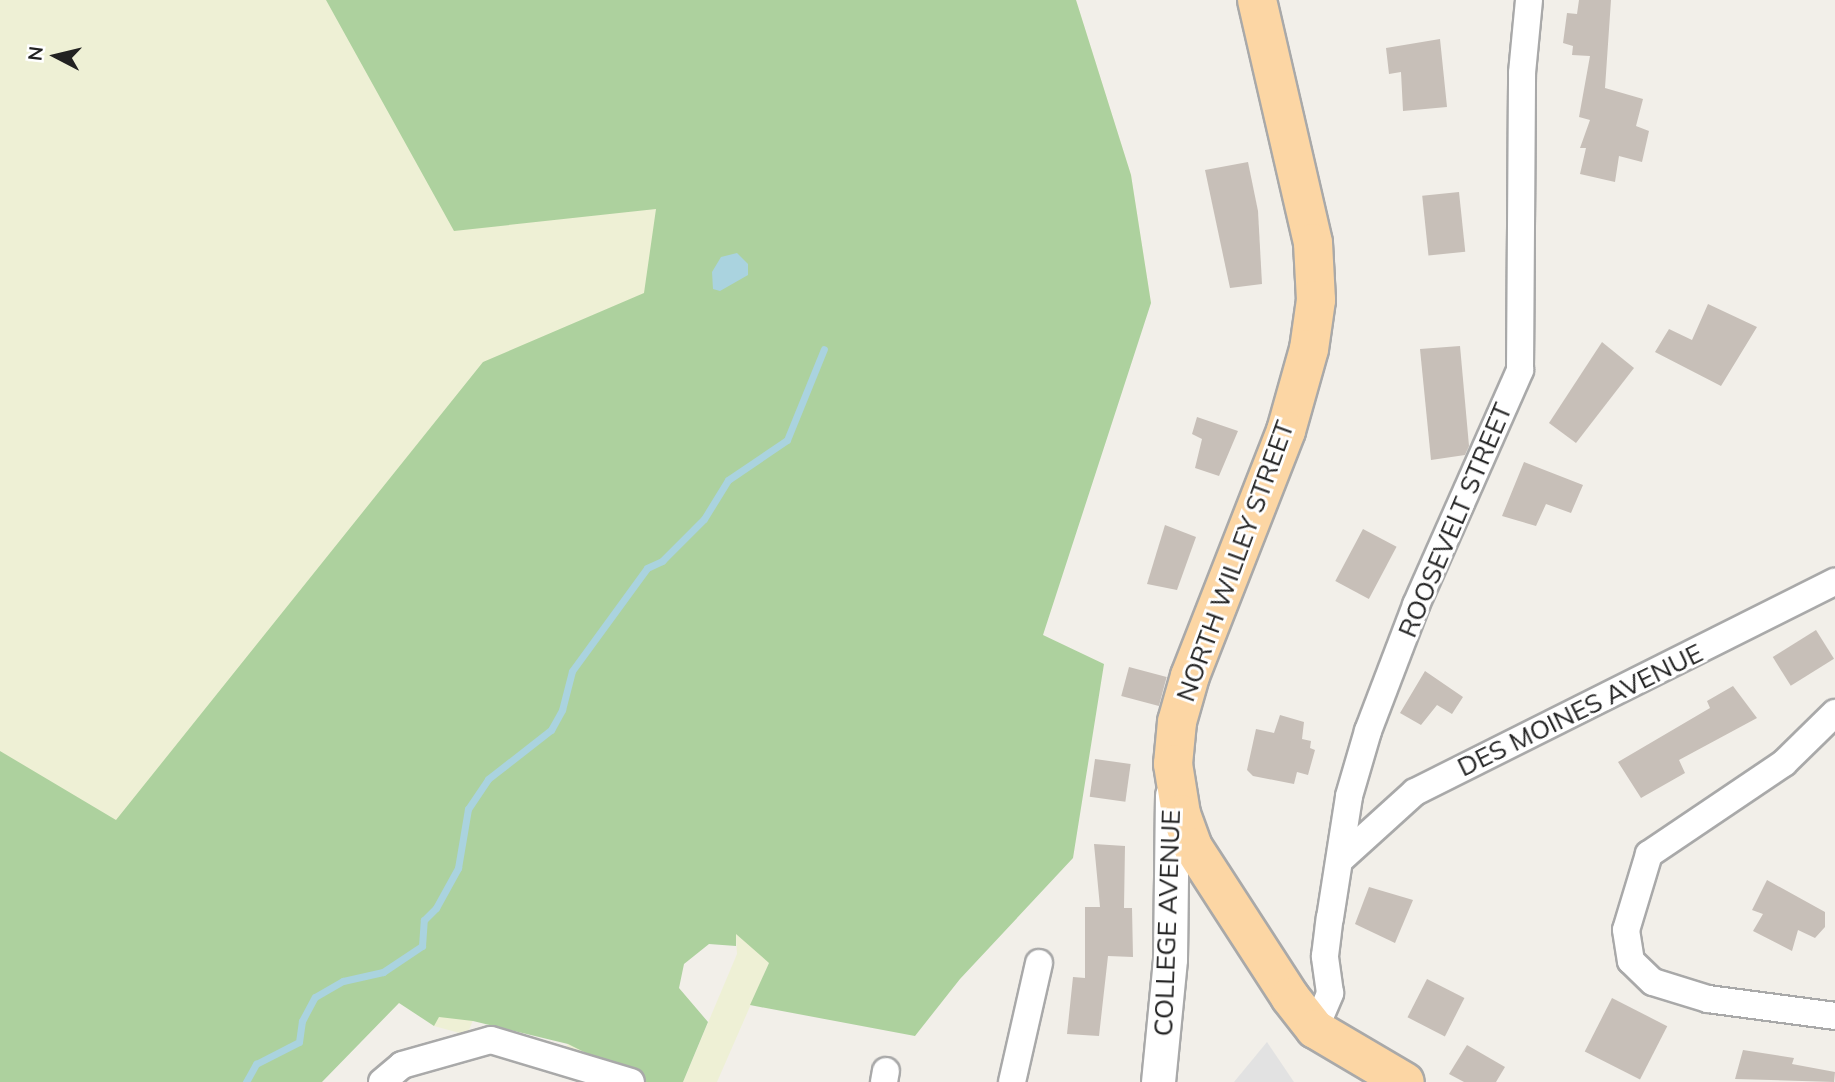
<!DOCTYPE html>
<html>
<head>
<meta charset="utf-8">
<style>
  body { margin:0 }
  #map { position:relative; width:1835px; height:1082px; overflow:hidden; background:#f2efe9; font-family:Mulish,sans-serif }
  div>[style] { position:absolute }
  .farmland>* { inset:0; background:#eef0d5 }
  .forest>* { inset:0; background:#add19e }
  .parking>* { inset:0; background:#e2e2e2 }
  .water>* { inset:0; background:#aad3df }
  .stream>* { height:7px; margin:-3.5px; padding:0 3.5px; transform-origin:3.5px; border-radius:3.5px; background:#aad3df }
  .building>* { inset:0; background:#c7bfb8; transform-origin:0 0 }
  .roads { filter:drop-shadow(2px 0 #a9a9a9) drop-shadow(-2px 0 #a9a9a9) drop-shadow(0 2px #a9a9a9) drop-shadow(0 -2px #a9a9a9) }
  .minor>* { height:26px; margin:-13px; padding:0 13px; transform-origin:13px; border-radius:13px; background:#fff }
  .tertiary>* { height:33px; margin:-16.5px; padding:0 16.5px; transform-origin:16.5px; border-radius:16.5px; background:#fff }
  .primary>* { height:38px; margin:-19px; padding:0 19px; transform-origin:19px; border-radius:19px; background:#fcd6a4 }
  span { translate:-50% -50%; white-space:nowrap; text-align:center; line-height:1.15; -webkit-text-stroke:6px #fff; paint-order:stroke }
  .street-label { font-size:26px; color:#222 }
  .north { position:absolute; left:21px; top:21px; width:70px; height:70px; -webkit-text-stroke:5px #fff; paint-order:stroke; rotate:277deg; font-size:19px; font-weight:700; line-height:28px; text-align:center; color:#222 }
  .north::after { content:''; display:block; margin:auto; width:24px; height:32px; background:#222; clip-path:polygon(50% 0,100% 100%,50% 72%,0 100%) }
</style>
</head>
<body>
<div id="map">
  <div class="farmland">
    <i style="clip-path:polygon(0 0,1076px 0,1131px 175px,1151px 303px,769px 963px,717px 1082px,683px 1082px,737px 954px,726px 781px,626px 944px,576px 1064px,556px 1071px,615px 933px,523px 897px,467px 1035px,434px 1026px,489px 896px,0 1082px)"></i>
  </div>
  <div class="forest">
    <i style="clip-path:polygon(326px 0,1076px 0,1131px 175px,1151px 303px,1043px 635px,1104px 664px,1073px 858px,960px 979px,915px 1036px,750px 1005px,769px 963px,736px 934px,736px 946px,709px 944px,684px 964px,679px 988px,708px 1022px,683px 1082px,644px 1082px,568px 1044px,473px 1021px,439px 1017px,434px 1026px,399px 1003px,322px 1082px,0 1082px,0 751px,116px 820px,483px 362px,644px 293px,656px 209px,454px 231px)"></i>
  </div>
  <div class="parking">
    <i style="clip-path:polygon(1267px 1042px,1294px 1082px,1234px 1082px)"></i>
  </div>
  <div class="water">
    <i style="clip-path:polygon(737px 253px,748px 264px,748px 275px,720px 291px,713px 289px,712px 272px,721px 257px)"></i>
  </div>
  <div class="stream">
    <i style="left:246px;top:1082px;width:21px;rotate:-61deg"></i>
    <i style="left:256px;top:1064px;width:48px;rotate:-27.1deg"></i>
    <i style="left:299px;top:1042px;width:21px;rotate:-82deg"></i>
    <i style="left:302px;top:1021px;width:27px;rotate:-62deg"></i>
    <i style="left:315px;top:997px;width:32px;rotate:-30deg"></i>
    <i style="left:343px;top:981px;width:41px;rotate:-12.7deg"></i>
    <i style="left:383px;top:972px;width:47px;rotate:-33.7deg"></i>
    <i style="left:422px;top:946px;width:26px;rotate:-86deg"></i>
    <i style="left:424px;top:920px;width:17px;rotate:-45deg"></i>
    <i style="left:436px;top:908px;width:46px;rotate:-61.2deg"></i>
    <i style="left:458px;top:868px;width:60px;rotate:-80.4deg"></i>
    <i style="left:468px;top:809px;width:36px;rotate:-56deg"></i>
    <i style="left:488px;top:779px;width:80px;rotate:-37.9deg"></i>
    <i style="left:551px;top:730px;width:23px;rotate:-61deg"></i>
    <i style="left:562px;top:710px;width:40px;rotate:-75.6deg"></i>
    <i style="left:572px;top:671px;width:127px;rotate:-53.9deg"></i>
    <i style="left:647px;top:568px;width:17px;rotate:-25deg"></i>
    <i style="left:662px;top:561px;width:59px;rotate:-45deg"></i>
    <i style="left:704px;top:519px;width:46px;rotate:-58.4deg"></i>
    <i style="left:728px;top:480px;width:71px;rotate:-34.1deg"></i>
    <i style="left:787px;top:440px;width:98px;rotate:-67.9deg"></i>
  </div>
  <div class="building">
    <i style="clip-path:polygon(1579px 0,1611px 0,1605px 88px,1643px 99px,1636px 126px,1649px 131px,1642px 162px,1619px 156px,1615px 182px,1580px 174px,1586px 148px,1580px 148px,1590px 120px,1579px 117px,1590px 56px,1572px 55px,1573px 46px,1563px 43px,1567px 13px,1577px 14px)"></i>
    <i style="clip-path:polygon(1440px 39px,1447px 107px,1403px 111px,1401px 72px,1389px 74px,1386px 48px)"></i>
    <i style="clip-path:polygon(1248px 162px,1258px 211px,1262px 284px,1230px 288px,1205px 170px)"></i>
    <i style="left:1459px;top:192px;width:60px;height:37px;rotate:84deg"></i>
    <i style="clip-path:polygon(1708px 304px,1757px 327px,1721px 386px,1655px 352px,1669px 329px,1692px 340px)"></i>
    <i style="clip-path:polygon(1602px 342px,1634px 368px,1576px 443px,1549px 423px)"></i>
    <i style="clip-path:polygon(1460px 346px,1469px 446px,1465px 455px,1431px 460px,1420px 349px)"></i>
    <i style="clip-path:polygon(1197px 417px,1238px 431px,1219px 476px,1195px 468px,1202px 439px,1192px 434px)"></i>
    <i style="clip-path:polygon(1524px 462px,1583px 485px,1571px 513px,1546px 504px,1536px 526px,1502px 516px)"></i>
    <i style="clip-path:polygon(1165px 525px,1196px 537px,1177px 590px,1147px 584px)"></i>
    <i style="left:1363px;top:529px;width:38px;height:59px;rotate:28deg"></i>
    <i style="left:1816px;top:630px;width:34px;height:51px;rotate:58deg"></i>
    <i style="left:1129px;top:667px;width:39px;height:30px;rotate:15deg"></i>
    <i style="clip-path:polygon(1425px 671px,1463px 697px,1452px 714px,1437px 705px,1421px 725px,1400px 713px)"></i>
    <i style="clip-path:polygon(1733px 686px,1757px 718px,1679px 760px,1685px 773px,1641px 798px,1618px 762px,1710px 708px,1707px 701px)"></i>
    <i style="clip-path:polygon(1280px 715px,1304px 722px,1302px 739px,1311px 741px,1310px 748px,1315px 750px,1308px 775px,1297px 772px,1294px 784px,1253px 776px,1247px 770px,1256px 729px,1274px 733px)"></i>
    <i style="left:1095px;top:759px;width:36px;height:38px;rotate:8deg"></i>
    <i style="clip-path:polygon(1094px 844px,1125px 846px,1124px 908px,1132px 908px,1133px 957px,1108px 956px,1099px 1036px,1067px 1034px,1073px 977px,1085px 978px,1085px 907px,1100px 907px)"></i>
    <i style="clip-path:polygon(1767px 880px,1825px 912px,1825px 927px,1815px 938px,1798px 930px,1792px 951px,1753px 931px,1763px 914px,1752px 910px)"></i>
    <i style="clip-path:polygon(1369px 887px,1413px 900px,1395px 943px,1355px 924px)"></i>
    <i style="left:1427px;top:979px;width:42px;height:43px;rotate:27deg"></i>
    <i style="left:1612px;top:998px;width:62px;height:60px;rotate:27deg"></i>
    <i style="clip-path:polygon(1467px 1045px,1505px 1067px,1496px 1082px,1464px 1082px,1449px 1074px)"></i>
    <i style="clip-path:polygon(1743px 1050px,1794px 1058px,1792px 1064px,1835px 1072px,1834px 1082px,1735px 1079px)"></i>
  </div>
  <div class="roads">
    <div class="minor">
      <i style="left:1835px;top:713px;width:71px;rotate:135.6deg"></i>
      <i style="left:1784px;top:763px;width:163px;rotate:146deg"></i>
      <i style="left:1649px;top:854px;width:79px;rotate:106.8deg"></i>
      <i style="left:1626px;top:930px;width:31px;rotate:81deg"></i>
      <i style="left:1631px;top:961px;width:30px;rotate:44deg"></i>
      <i style="left:1653px;top:982px;width:58px;rotate:17.2deg"></i>
      <i style="left:1708px;top:999px;width:128px;rotate:7.6deg"></i>
      <i style="left:1340px;top:860px;width:101px;rotate:-42.2deg"></i>
      <i style="left:1415px;top:792px;width:470px;rotate:-26.6deg"></i>
      <i style="left:1315px;top:1029px;width:39px;rotate:-67deg"></i>
      <i style="left:1330px;top:993px;width:37px;rotate:-98deg"></i>
      <i style="left:1325px;top:956px;width:38px;rotate:-83deg"></i>
      <i style="left:1330px;top:918px;width:123px;rotate:-81.1deg"></i>
      <i style="left:1349px;top:796px;width:68px;rotate:-73.7deg"></i>
      <i style="left:1368px;top:731px;width:135px;rotate:-69.1deg"></i>
      <i style="left:1416px;top:605px;width:257px;rotate:-66.1deg"></i>
      <i style="left:1520px;top:370px;width:297px;rotate:-89.6deg"></i>
      <i style="left:1522px;top:73px;width:73px;rotate:-84.5deg"></i>
      <i style="left:382px;top:1082px;width:26px;rotate:-40deg"></i>
      <i style="left:402px;top:1065px;width:92px;rotate:-15.7deg"></i>
      <i style="left:491px;top:1040px;width:146px;rotate:16.7deg"></i>
      <i style="left:884px;top:1082px;width:11px;rotate:-80deg"></i>
      <i style="left:1012px;top:1082px;width:122px;rotate:-77.2deg"></i>
    </div>
    <div class="tertiary">
      <i style="left:1158px;top:1082px;width:124px;rotate:-84.4deg"></i>
      <i style="left:1170px;top:959px;width:164px;rotate:-89.3deg"></i>
    </div>
    <div class="primary">
      <i style="left:1257px;top:0;width:249px;rotate:77deg"></i>
      <i style="left:1313px;top:243px;width:57px;rotate:87deg"></i>
      <i style="left:1316px;top:300px;width:49px;rotate:98.1deg"></i>
      <i style="left:1309px;top:349px;width:85px;rotate:105.7deg"></i>
      <i style="left:1286px;top:431px;width:263px;rotate:111.4deg"></i>
      <i style="left:1190px;top:676px;width:48px;rotate:105.8deg"></i>
      <i style="left:1177px;top:722px;width:42px;rotate:95.4deg"></i>
      <i style="left:1173px;top:764px;width:51px;rotate:80.9deg"></i>
      <i style="left:1181px;top:814px;width:35px;rotate:70deg"></i>
      <i style="left:1193px;top:847px;width:179px;rotate:57.1deg"></i>
      <i style="left:1290px;top:997px;width:41px;rotate:52deg"></i>
      <i style="left:1315px;top:1029px;width:104px;rotate:30.5deg"></i>
    </div>
  </div>
  <div class="street-label">
    <span style="left:1455px;top:520px;rotate:-67deg">ROOSEVELT STREET</span>
    <span style="left:1235px;top:561px;rotate:-70deg">NORTH WILLEY STREET</span>
    <span style="left:1580px;top:710px;rotate:-26deg">DES MOINES AVENUE</span>
    <span style="left:1167px;top:923px;rotate:-88deg">COLLEGE AVENUE</span>
  </div>
  <div class="north">N</div>
</div>
</body>
</html>
